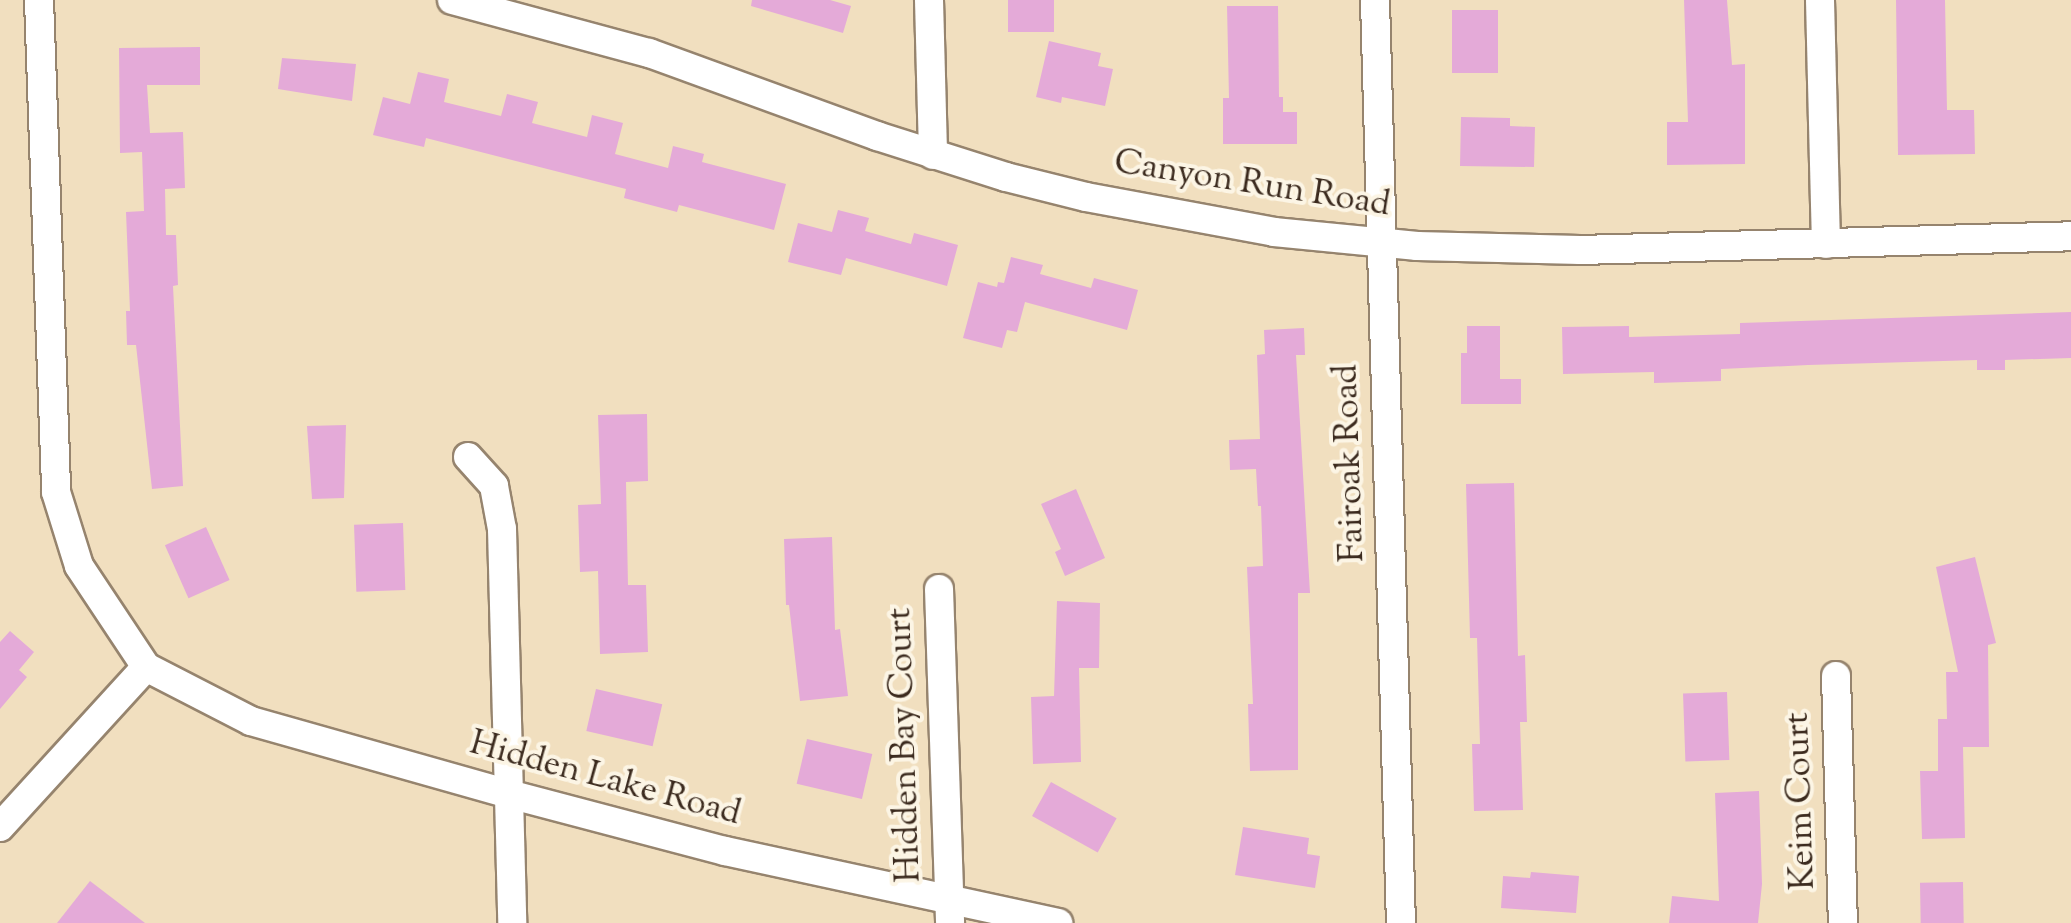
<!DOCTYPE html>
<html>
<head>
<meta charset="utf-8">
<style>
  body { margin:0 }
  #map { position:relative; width:2071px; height:923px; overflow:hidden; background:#f1dfbf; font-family:"Sorts Mill Goudy",serif }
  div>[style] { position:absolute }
  .building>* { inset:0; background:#e4aad8; transform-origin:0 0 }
  .roads { filter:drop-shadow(2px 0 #96846e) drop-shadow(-2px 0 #96846e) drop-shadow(0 2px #96846e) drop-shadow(0 -2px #96846e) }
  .minor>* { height:28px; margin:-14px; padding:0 14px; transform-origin:14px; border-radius:14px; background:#fff }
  span { translate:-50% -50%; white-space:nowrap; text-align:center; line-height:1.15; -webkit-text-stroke:8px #fcf5e5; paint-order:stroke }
  .street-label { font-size:35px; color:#3b2a1e }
</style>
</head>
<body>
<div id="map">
  <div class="building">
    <i style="clip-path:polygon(752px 0,830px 0,851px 6px,843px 33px,751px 6px)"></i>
    <i style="left:1008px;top:0;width:46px;height:32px"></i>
    <i style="clip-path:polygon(1684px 0,1727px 0,1732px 65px,1745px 64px,1745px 164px,1667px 165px,1667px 122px,1688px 122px)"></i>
    <i style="clip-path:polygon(1896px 0,1945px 0,1947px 110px,1974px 110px,1975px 154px,1898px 155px)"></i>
    <i style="clip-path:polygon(1227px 6px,1278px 6px,1279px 97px,1283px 97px,1283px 112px,1297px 112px,1297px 144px,1223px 144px,1223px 98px,1229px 98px)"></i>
    <i style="left:1452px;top:10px;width:46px;height:63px"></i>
    <i style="clip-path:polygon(1049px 41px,1101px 53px,1098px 66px,1113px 69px,1105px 106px,1062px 97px,1061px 103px,1036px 97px)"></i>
    <i style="clip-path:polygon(200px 47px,200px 85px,147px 85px,150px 133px,183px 132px,185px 188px,165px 189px,166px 235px,176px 235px,178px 285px,173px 286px,183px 486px,152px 489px,136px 345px,127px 345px,126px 311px,130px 311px,126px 212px,144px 211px,142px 152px,120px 153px,119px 48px)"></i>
    <i style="clip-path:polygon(282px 58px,356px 64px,352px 101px,278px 89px)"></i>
    <i style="clip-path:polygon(418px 72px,449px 79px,444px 102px,501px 116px,507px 94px,538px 102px,532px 123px,587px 137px,592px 115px,623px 123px,615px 154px,668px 168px,673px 146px,704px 154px,702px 162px,786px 184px,774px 230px,679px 205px,677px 212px,624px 198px,626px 189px,426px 138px,424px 147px,373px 135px,383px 97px,410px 104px)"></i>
    <i style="clip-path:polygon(1461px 117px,1510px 118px,1510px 126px,1535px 127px,1534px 167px,1460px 166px)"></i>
    <i style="clip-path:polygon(838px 210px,869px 218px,865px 231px,911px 244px,914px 233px,958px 245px,947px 286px,846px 258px,841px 275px,788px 262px,798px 223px,832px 232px)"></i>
    <i style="clip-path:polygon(1011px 257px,1043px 265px,1040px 274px,1091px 288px,1094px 278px,1138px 290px,1127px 330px,1025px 302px,1017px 332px,1007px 330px,1002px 348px,963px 338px,978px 282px,997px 287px,998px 282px,1004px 283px)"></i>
    <i style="clip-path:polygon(2071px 312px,2071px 358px,2005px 360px,2005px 370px,1977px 370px,1977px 360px,1808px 365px,1721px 369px,1721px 381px,1654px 383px,1654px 372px,1563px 374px,1562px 327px,1629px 326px,1629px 337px,1740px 334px,1740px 323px)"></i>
    <i style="clip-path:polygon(1467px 326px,1500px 326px,1500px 379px,1521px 379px,1521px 404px,1461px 404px,1461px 353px,1467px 353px)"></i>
    <i style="clip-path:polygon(1304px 328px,1305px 355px,1296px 355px,1310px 593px,1298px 593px,1298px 770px,1250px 771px,1248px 704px,1253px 704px,1247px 567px,1263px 566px,1261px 506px,1258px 506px,1256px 469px,1230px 470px,1229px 440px,1260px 439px,1257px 355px,1265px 354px,1264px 330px)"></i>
    <i style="clip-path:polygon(647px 414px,648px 481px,626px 482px,628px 585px,646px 585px,648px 652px,600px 654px,598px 571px,580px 572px,578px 505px,601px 504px,598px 415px)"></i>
    <i style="clip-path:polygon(346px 425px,344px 498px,312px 499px,307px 426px)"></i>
    <i style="clip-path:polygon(1514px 483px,1518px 656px,1525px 655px,1527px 722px,1520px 722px,1523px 810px,1474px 811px,1472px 744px,1480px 744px,1477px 638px,1470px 638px,1466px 484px)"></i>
    <i style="clip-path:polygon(1076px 489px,1105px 558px,1065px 576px,1055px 552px,1061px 549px,1041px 504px)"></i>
    <i style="left:403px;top:523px;width:67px;height:49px;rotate:88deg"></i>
    <i style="left:206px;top:527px;width:58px;height:45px;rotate:66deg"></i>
    <i style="clip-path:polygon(832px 537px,835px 630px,840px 629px,848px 696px,800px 701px,789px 605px,786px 605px,784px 539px)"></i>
    <i style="clip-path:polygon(1975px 557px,1996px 643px,1988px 645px,1989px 747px,1963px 747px,1965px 838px,1922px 839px,1920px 771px,1938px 771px,1938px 719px,1947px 719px,1946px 672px,1958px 672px,1936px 567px)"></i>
    <i style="clip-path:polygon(1057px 601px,1100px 603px,1099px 668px,1079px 668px,1081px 762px,1033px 764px,1031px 697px,1054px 696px)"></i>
    <i style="clip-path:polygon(10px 631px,34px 652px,19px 670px,27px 677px,0 709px,0 642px)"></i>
    <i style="left:596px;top:689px;width:68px;height:43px;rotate:13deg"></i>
    <i style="left:1727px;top:692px;width:68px;height:44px;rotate:88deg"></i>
    <i style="left:807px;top:739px;width:67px;height:46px;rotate:13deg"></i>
    <i style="left:1051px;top:782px;width:75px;height:39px;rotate:29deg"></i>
    <i style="clip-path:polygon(1759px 791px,1762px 884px,1758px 923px,1669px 923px,1672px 896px,1719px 901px,1715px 793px)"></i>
    <i style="clip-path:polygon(1243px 827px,1309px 838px,1307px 854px,1320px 856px,1315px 888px,1235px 875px)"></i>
    <i style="clip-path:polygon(1531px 872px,1579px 876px,1576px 913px,1501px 908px,1503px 876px,1530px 878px)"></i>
    <i style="clip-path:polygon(90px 881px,145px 923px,57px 923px)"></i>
    <i style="left:1963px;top:882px;width:41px;height:43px;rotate:89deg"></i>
  </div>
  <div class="roads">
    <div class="minor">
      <i style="left:39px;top:0;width:492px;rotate:88deg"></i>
      <i style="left:56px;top:492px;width:77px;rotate:72.7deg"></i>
      <i style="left:79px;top:566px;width:121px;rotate:56.4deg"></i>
      <i style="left:146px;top:667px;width:118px;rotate:27.2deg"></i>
      <i style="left:251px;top:721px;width:268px;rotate:15.8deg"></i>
      <i style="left:509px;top:794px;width:223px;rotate:14.8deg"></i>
      <i style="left:725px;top:851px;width:341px;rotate:12.2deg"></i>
      <i style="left:452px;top:0;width:204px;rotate:15.1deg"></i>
      <i style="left:649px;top:53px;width:243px;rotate:20deg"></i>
      <i style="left:877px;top:136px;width:135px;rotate:17.6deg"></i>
      <i style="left:1006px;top:177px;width:82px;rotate:14deg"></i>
      <i style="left:1086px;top:197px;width:191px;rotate:10.5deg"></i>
      <i style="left:1274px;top:232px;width:144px;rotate:5.6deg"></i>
      <i style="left:1417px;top:246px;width:163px;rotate:1.4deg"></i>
      <i style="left:1580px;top:250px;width:491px;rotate:-1.6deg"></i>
      <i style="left:929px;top:0;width:155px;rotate:88.5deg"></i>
      <i style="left:1375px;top:0;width:923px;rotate:88.39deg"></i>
      <i style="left:1820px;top:0;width:244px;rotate:88.6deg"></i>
      <i style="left:468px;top:457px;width:39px;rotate:48deg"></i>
      <i style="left:494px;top:486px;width:44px;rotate:79.5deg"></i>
      <i style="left:502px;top:529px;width:394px;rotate:88.5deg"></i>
      <i style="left:939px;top:589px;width:334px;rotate:88.1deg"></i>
      <i style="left:1836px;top:676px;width:247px;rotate:88.4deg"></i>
      <i style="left:0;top:827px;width:217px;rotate:-47.6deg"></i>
    </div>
  </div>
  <div class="street-label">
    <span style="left:1252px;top:185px;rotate:9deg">Canyon Run Road</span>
    <span style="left:1351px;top:463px;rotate:-92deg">Fairoak Road</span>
    <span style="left:906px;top:745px;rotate:-92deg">Hidden Bay Court</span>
    <span style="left:605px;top:780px;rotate:15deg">Hidden Lake Road</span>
    <span style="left:1802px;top:801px;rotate:-92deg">Keim Court</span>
  </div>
</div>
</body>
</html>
